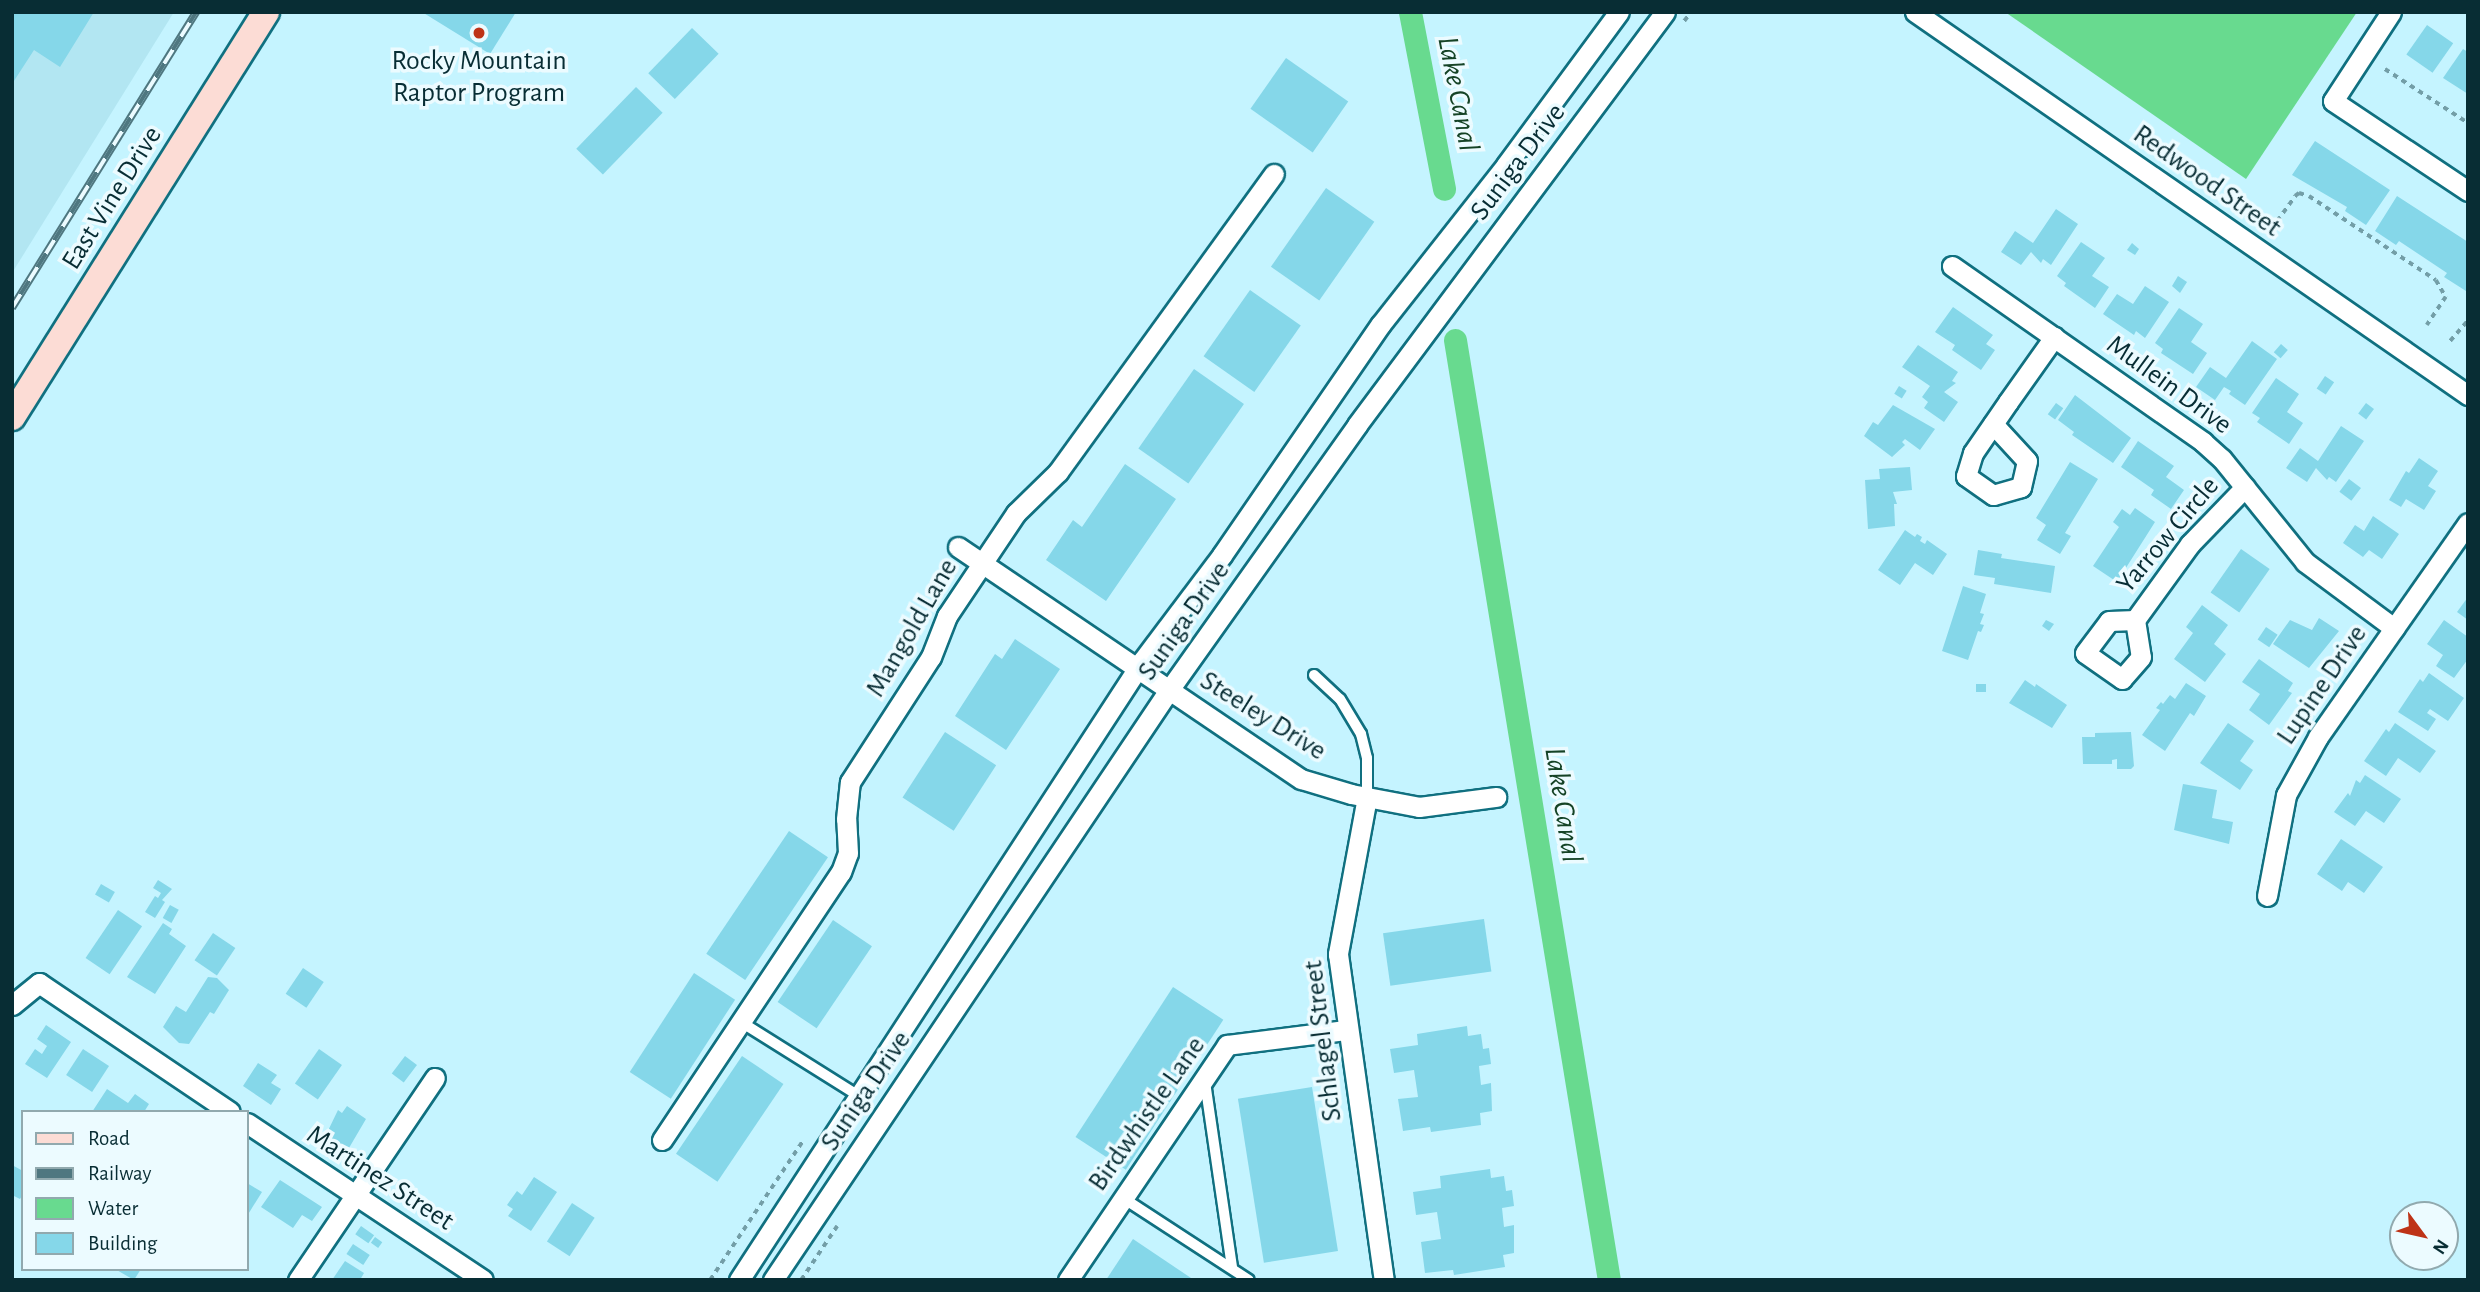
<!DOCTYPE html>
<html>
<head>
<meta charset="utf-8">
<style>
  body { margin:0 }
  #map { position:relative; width:2480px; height:1292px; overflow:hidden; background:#c5f4ff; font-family:"Alegreya Sans",sans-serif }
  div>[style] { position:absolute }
  .built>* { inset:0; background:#b2e6f2 }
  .water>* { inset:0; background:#68da8f }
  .canal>* { height:23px; margin:-11.5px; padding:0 11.5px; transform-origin:11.5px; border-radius:11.5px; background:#68da8f }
  .building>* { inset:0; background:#85d7e9; transform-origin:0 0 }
  .path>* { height:3.5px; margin-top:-1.75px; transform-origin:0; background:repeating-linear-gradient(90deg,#739ea7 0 5px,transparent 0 10px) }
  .roads { filter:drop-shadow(2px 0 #107080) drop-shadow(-2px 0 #107080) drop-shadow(0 2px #107080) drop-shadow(0 -2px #107080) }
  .service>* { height:10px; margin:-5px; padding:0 5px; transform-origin:5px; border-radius:5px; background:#fff }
  .minor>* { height:19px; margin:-9.5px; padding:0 9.5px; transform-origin:9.5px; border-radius:9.5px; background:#fff }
  .secondary>* { height:26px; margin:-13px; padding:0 13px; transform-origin:13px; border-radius:13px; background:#fcdcd5 }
  .rail>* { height:8px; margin-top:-4px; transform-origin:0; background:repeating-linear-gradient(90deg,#ecfbff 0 16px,#4f7780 0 32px); box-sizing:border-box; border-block:2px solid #4f7780 }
  .dots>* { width:19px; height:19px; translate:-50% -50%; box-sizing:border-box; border:4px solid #ecfbff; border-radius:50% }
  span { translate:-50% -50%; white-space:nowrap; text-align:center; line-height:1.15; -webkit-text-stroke:7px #ecfbff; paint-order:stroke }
  .poi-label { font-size:28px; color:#082d34 }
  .street-label { font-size:28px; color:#082d34 }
  .water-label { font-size:30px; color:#154326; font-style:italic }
  .frame { position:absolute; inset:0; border:14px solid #082d34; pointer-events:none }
  .legend { position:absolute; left:21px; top:1110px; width:228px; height:161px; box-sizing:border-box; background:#ecfbff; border:2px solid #91a9ae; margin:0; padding:9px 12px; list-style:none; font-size:21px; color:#082d34 }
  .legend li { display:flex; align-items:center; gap:14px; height:35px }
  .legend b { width:35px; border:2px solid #91a9ae }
  .north { position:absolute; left:2389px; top:1201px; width:70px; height:70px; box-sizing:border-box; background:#ecfbff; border:2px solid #91a9ae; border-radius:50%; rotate:123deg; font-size:19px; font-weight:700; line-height:28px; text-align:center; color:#082d34 }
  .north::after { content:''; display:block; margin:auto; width:24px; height:32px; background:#be3317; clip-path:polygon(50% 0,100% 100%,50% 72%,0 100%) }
</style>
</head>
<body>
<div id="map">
  <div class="built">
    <i style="clip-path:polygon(12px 12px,174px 12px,12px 273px)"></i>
  </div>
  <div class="water">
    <i style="clip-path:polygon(2005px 12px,2357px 12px,2246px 179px)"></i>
  </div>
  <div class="canal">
    <i style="left:1410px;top:12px;width:180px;rotate:79.1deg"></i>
    <i style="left:1455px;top:340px;width:953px;rotate:80.7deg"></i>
  </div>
  <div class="building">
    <i style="clip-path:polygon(12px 12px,94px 12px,60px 67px,34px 50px,12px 84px)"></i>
    <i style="clip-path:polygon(422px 12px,516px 12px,490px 54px)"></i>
    <i style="left:2427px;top:25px;width:32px;height:36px;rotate:35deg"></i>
    <i style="left:692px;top:28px;width:37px;height:63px;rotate:44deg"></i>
    <i style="clip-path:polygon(2463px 49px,2468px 52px,2468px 94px,2443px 78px)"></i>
    <i style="left:1286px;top:58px;width:76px;height:62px;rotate:35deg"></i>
    <i style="left:636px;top:87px;width:37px;height:86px;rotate:44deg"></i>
    <i style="clip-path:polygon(2315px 141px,2390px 190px,2366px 225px,2345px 211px,2347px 207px,2292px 175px)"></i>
    <i style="left:1326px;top:188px;width:59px;height:96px;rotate:35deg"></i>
    <i style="clip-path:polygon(2397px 196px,2468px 242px,2466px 291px,2444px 277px,2447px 273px,2399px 241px,2396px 245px,2375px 231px)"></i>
    <i style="clip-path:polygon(2056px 209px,2078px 224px,2051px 265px,2043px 259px,2041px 263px,2031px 252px,2021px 265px,2001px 252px,2015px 231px,2033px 243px)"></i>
    <i style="clip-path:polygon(2081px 242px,2105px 258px,2092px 276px,2109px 287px,2095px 308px,2064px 286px,2066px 283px,2057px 276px)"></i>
    <i style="clip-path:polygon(2132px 243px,2139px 249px,2135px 255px,2127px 250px)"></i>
    <i style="clip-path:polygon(2178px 276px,2187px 282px,2180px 293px,2172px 286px)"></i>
    <i style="clip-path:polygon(2145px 286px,2169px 302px,2145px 338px,2136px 331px,2134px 335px,2103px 314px,2117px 294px,2133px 304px)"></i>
    <i style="left:1250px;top:290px;width:62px;height:81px;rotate:35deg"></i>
    <i style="clip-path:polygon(1953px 307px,1993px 335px,1986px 344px,1995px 350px,1981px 370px,1952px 350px,1955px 345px,1935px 332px)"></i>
    <i style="clip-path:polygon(2179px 308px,2203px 324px,2191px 342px,2207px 353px,2193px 374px,2161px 353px,2163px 349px,2155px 343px)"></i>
    <i style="clip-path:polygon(2252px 341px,2277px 359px,2245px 405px,2229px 394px,2231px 391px,2224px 387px,2215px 400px,2196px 387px,2210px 367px,2226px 378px)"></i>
    <i style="left:2281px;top:344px;width:9px;height:11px;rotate:41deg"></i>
    <i style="clip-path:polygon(1918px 345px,1958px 372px,1952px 381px,1956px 383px,1944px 392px,1958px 402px,1944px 422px,1924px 408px,1928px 402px,1922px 397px,1930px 386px,1902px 367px)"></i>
    <i style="left:1194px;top:369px;width:61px;height:97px;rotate:35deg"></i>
    <i style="left:2325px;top:376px;width:11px;height:15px;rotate:34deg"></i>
    <i style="clip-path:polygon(2276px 378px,2299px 394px,2287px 412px,2303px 423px,2289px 444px,2257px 422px,2260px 418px,2252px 413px)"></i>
    <i style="left:1899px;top:386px;width:9px;height:9px;rotate:32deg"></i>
    <i style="clip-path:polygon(2075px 395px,2131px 438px,2113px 463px,2072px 435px,2074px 432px,2058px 420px)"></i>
    <i style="left:2056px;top:403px;width:9px;height:14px;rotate:36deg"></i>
    <i style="left:2366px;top:403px;width:10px;height:13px;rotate:37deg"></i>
    <i style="clip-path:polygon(1893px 405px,1935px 429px,1920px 450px,1905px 439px,1902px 442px,1905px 445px,1892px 457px,1864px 436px,1873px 422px,1878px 425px)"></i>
    <i style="clip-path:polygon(2341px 426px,2364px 441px,2336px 482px,2329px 477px,2327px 480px,2316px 468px,2307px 482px,2286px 468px,2300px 448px,2318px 461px)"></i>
    <i style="clip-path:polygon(2138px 441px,2174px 466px,2166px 477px,2184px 490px,2171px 509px,2151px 495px,2154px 490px,2121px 467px)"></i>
    <i style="clip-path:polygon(2419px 458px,2438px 471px,2428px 486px,2436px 491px,2424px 510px,2406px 499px,2401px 507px,2389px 500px,2406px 471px,2409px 473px)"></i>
    <i style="clip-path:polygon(2070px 462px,2098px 479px,2065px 533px,2071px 536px,2060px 554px,2037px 540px,2046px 525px,2036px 518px)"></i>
    <i style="clip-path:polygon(1125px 464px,1176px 499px,1106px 601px,1046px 560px,1073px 520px,1082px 527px)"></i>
    <i style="clip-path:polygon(1910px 467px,1912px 490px,1893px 492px,1897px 504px,1894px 504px,1895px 526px,1868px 529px,1865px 480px,1880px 479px,1879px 469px)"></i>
    <i style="left:2349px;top:479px;width:15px;height:16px;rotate:37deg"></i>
    <i style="clip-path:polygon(2135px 508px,2155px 522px,2117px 582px,2093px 566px,2119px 527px,2113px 522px,2122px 509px,2130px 515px)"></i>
    <i style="clip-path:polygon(2373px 516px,2399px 534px,2382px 559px,2369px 550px,2363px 557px,2343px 543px,2355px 525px,2364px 531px)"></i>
    <i style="clip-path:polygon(1905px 530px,1915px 537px,1917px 534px,1922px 537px,1920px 541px,1925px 544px,1927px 540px,1947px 554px,1933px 575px,1915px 563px,1900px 585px,1878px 570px)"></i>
    <i style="left:2241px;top:549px;width:35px;height:53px;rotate:35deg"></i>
    <i style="clip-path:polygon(1978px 550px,2002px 554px,2001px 558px,2055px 566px,2051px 593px,1994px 584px,1995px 578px,1974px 575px)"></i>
    <i style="clip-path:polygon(1963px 586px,1986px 594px,1980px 613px,1984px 614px,1980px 624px,1984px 625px,1981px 632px,1978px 631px,1968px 660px,1942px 651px)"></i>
    <i style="clip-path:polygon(2468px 597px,2468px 620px,2457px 612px)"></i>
    <i style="clip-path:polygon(2202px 605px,2228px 625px,2214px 644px,2226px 654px,2205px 682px,2174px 659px,2193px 633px,2186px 627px)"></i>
    <i style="clip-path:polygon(2319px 618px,2339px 631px,2309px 668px,2273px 644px,2290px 620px,2312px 630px)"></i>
    <i style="clip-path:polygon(2046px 620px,2054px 624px,2049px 631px,2042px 626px)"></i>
    <i style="clip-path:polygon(2444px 620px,2468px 637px,2468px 659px,2454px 678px,2436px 666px,2443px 655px,2427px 644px)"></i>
    <i style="left:2266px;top:627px;width:14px;height:15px;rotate:34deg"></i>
    <i style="clip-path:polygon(1015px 639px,1060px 669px,1006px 750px,955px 716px,995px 654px,1002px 659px)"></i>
    <i style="clip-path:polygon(2259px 659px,2293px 683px,2288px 691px,2292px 693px,2269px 725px,2249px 710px,2260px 694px,2242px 682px)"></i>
    <i style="clip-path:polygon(2429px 673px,2464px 698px,2448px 721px,2430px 709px,2427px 713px,2436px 719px,2428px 731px,2398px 712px,2420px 679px,2423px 682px)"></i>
    <i style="clip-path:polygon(2025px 680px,2035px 687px,2036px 684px,2067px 705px,2052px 728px,2009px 703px)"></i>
    <i style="clip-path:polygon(2186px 683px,2206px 696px,2194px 716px,2190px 713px,2165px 751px,2142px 735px,2160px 710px,2156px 708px,2161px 702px,2163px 704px,2170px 695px,2175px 699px)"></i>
    <i style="left:1976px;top:684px;width:10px;height:8px"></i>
    <i style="clip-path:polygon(2228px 723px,2254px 741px,2240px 761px,2253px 770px,2240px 790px,2200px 763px)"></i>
    <i style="clip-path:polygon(2395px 723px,2436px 751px,2420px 773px,2398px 758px,2386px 776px,2364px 761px,2386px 729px,2389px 732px)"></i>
    <i style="left:945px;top:732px;width:61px;height:78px;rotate:33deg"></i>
    <i style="clip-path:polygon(2131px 732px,2134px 766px,2131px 769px,2117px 769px,2117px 759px,2112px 760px,2112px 764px,2083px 764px,2082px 737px,2095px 737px,2095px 733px)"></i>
    <i style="clip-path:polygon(2365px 775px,2401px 799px,2384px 823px,2366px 811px,2355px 826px,2334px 812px,2348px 793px,2350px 796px,2356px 780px,2360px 783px)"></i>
    <i style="clip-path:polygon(2183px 784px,2217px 790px,2212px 818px,2233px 822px,2229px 844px,2174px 830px)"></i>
    <i style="left:789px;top:831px;width:47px;height:148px;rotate:34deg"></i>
    <i style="clip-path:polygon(2341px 839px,2383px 867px,2364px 893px,2348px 882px,2342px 891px,2317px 874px)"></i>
    <i style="clip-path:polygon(158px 880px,172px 889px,162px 900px,165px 902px,155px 918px,145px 912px,155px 896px,158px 898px,161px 893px,153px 888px)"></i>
    <i style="left:101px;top:884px;width:16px;height:12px;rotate:30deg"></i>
    <i style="left:170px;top:905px;width:10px;height:15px;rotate:29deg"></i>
    <i style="left:118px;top:910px;width:29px;height:58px;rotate:34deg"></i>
    <i style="left:1484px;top:919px;width:53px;height:102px;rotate:82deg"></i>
    <i style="left:833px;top:920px;width:47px;height:99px;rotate:34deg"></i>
    <i style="clip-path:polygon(163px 923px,172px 929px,169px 934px,186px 946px,155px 994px,127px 977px)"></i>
    <i style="left:213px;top:933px;width:27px;height:33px;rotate:34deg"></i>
    <i style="left:303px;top:968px;width:25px;height:31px;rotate:34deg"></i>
    <i style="left:694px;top:973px;width:49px;height:118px;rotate:33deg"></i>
    <i style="clip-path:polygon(208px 977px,217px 978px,229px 990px,214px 1014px,210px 1012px,189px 1044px,179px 1043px,163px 1027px,176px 1006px,186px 1012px)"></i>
    <i style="left:1173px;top:987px;width:60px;height:179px;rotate:33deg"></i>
    <i style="clip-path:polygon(46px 1025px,71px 1042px,47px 1078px,25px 1064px,35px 1049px,42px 1054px,47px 1046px,37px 1039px)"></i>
    <i style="clip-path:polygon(1467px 1026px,1468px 1036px,1481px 1034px,1483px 1049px,1489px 1048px,1491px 1064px,1479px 1066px,1481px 1085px,1491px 1083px,1492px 1111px,1480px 1113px,1481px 1125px,1431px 1132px,1430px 1127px,1403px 1131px,1398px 1099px,1418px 1097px,1414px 1070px,1394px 1073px,1390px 1049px,1418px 1045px,1417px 1034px)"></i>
    <i style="left:83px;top:1049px;width:31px;height:31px;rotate:33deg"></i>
    <i style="left:319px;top:1049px;width:28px;height:42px;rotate:35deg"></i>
    <i style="left:405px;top:1056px;width:15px;height:22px;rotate:37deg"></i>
    <i style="left:742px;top:1056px;width:50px;height:118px;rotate:34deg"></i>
    <i style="clip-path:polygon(258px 1063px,277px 1075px,271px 1083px,281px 1089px,271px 1105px,243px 1086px)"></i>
    <i style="left:1312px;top:1087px;width:166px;height:75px;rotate:81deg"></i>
    <i style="clip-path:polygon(107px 1089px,128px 1103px,135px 1094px,149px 1104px,144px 1112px,92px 1112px)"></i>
    <i style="clip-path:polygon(347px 1106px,366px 1119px,346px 1153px,324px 1139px,338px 1110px,342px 1113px)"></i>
    <i style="clip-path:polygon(12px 1165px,23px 1171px,23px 1194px,20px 1199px,12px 1195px)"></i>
    <i style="clip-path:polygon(1490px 1169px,1491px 1178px,1504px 1176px,1506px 1191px,1512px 1190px,1514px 1206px,1502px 1208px,1504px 1227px,1514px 1225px,1514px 1253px,1503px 1255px,1505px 1267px,1454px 1275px,1453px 1270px,1425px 1273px,1421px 1242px,1441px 1239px,1437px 1212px,1416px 1215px,1413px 1192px,1441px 1188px,1440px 1176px)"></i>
    <i style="clip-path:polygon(534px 1177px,557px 1192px,531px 1231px,508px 1216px,513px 1209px,507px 1205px,517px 1191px,522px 1195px)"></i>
    <i style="clip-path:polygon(280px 1180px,322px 1207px,312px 1221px,302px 1215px,293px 1228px,261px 1207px)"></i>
    <i style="clip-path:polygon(247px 1183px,262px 1192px,247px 1216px)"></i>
    <i style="left:572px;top:1203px;width:27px;height:46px;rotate:33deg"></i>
    <i style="left:361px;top:1226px;width:16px;height:10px;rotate:35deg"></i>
    <i style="left:375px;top:1237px;width:9px;height:7px;rotate:36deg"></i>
    <i style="clip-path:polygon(1133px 1239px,1194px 1280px,1106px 1280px)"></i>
    <i style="left:353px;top:1244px;width:20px;height:12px;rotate:33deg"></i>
    <i style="clip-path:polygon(345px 1261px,364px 1273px,360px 1280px,332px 1280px)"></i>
    <i style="clip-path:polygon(115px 1269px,141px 1269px,134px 1280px)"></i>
  </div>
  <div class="path">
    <i style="left:1684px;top:21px;width:11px;rotate:-52deg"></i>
    <i style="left:2385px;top:69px;width:99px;rotate:33deg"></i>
    <i style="left:2277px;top:221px;width:31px;rotate:-54deg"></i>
    <i style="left:2295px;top:196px;width:5px;rotate:-37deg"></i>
    <i style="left:2299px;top:193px;width:10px;rotate:17deg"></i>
    <i style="left:2309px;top:196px;width:152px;rotate:33.5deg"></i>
    <i style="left:2436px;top:280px;width:20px;rotate:60deg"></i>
    <i style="left:2446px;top:297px;width:34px;rotate:124deg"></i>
    <i style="left:2450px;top:341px;width:28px;rotate:-49deg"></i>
    <i style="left:710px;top:1280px;width:169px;rotate:-56.3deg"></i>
    <i style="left:801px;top:1280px;width:65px;rotate:-56.3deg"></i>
  </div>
  <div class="roads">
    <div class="service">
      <i style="left:1314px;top:675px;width:35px;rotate:43deg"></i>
      <i style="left:1340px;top:699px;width:41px;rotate:59deg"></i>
      <i style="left:1361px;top:734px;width:25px;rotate:76deg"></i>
      <i style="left:1367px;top:758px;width:39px;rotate:90deg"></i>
      <i style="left:741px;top:1022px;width:139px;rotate:32.1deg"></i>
      <i style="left:1205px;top:1082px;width:188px;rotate:81.7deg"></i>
      <i style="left:1123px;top:1198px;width:150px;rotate:33.1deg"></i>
    </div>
    <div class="minor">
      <i style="left:1915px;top:12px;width:673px;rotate:34.71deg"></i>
      <i style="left:2391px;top:12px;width:106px;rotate:123.1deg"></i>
      <i style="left:2333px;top:101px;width:162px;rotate:33.7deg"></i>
      <i style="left:1952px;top:266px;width:307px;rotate:35deg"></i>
      <i style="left:2203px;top:442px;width:25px;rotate:42deg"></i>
      <i style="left:2222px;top:459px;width:132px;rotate:51.1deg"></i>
      <i style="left:2305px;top:562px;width:111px;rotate:36.6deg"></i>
      <i style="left:1993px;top:424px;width:50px;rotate:47.4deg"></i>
      <i style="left:2027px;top:461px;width:27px;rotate:103deg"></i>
      <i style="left:2021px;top:487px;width:29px;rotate:164deg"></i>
      <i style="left:1993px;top:495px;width:33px;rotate:-145deg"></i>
      <i style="left:1966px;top:476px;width:24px;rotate:-73deg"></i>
      <i style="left:1973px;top:453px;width:62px;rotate:-55.5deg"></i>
      <i style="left:2008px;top:402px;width:80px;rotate:-54.7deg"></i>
      <i style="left:958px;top:547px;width:414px;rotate:34.1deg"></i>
      <i style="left:1301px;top:779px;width:52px;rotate:16.7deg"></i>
      <i style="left:1351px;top:794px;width:69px;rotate:10.8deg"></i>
      <i style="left:1419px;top:807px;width:78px;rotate:-7.4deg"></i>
      <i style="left:2135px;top:620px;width:37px;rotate:81deg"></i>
      <i style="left:2141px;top:657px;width:29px;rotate:131deg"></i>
      <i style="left:2122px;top:679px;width:45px;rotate:-144.9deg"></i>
      <i style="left:2085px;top:653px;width:40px;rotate:-53deg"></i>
      <i style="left:2109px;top:621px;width:26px;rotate:-2deg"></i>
      <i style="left:2135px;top:620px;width:94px;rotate:-54.1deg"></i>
      <i style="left:2190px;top:544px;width:79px;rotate:-46deg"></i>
      <i style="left:1367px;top:797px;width:160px;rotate:100.5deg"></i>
      <i style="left:1338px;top:954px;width:329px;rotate:82deg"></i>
      <i style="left:2267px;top:896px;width:103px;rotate:-79.3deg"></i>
      <i style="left:2286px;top:795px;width:66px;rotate:-61.1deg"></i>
      <i style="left:2318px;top:737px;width:261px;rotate:-55deg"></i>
      <i style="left:12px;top:1005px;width:35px;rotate:-39deg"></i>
      <i style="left:39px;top:983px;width:230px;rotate:34deg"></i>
      <i style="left:247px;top:1123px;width:283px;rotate:33.6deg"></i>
      <i style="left:662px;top:1140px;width:322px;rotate:-56.3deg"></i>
      <i style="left:841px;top:872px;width:20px;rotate:-70deg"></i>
      <i style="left:848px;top:853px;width:34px;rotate:-93deg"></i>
      <i style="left:846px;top:819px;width:37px;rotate:-84deg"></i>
      <i style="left:850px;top:782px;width:149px;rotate:-57.1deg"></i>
      <i style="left:931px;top:657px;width:44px;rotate:-68.7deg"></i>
      <i style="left:947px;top:616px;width:124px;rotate:-56.2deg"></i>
      <i style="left:1016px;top:513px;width:59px;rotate:-44.3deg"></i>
      <i style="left:1058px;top:472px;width:368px;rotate:-54.1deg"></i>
      <i style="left:298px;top:1280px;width:244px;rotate:-55.9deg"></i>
      <i style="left:739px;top:1280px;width:740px;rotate:-56.91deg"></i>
      <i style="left:1143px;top:660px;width:131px;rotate:-53deg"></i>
      <i style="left:1222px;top:555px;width:280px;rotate:-55.5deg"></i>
      <i style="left:1381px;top:324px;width:202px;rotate:-51.8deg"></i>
      <i style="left:1506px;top:165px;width:190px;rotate:-53.6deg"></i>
      <i style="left:773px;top:1280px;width:711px;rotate:-56.13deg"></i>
      <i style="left:1169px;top:690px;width:325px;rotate:-54.6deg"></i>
      <i style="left:1357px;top:425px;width:515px;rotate:-53.29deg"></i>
      <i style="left:1068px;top:1280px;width:284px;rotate:-55.9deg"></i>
      <i style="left:1227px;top:1045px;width:120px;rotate:-7.2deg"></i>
    </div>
    <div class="secondary">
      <i style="left:12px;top:417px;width:478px;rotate:-57.9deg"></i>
    </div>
  </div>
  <div class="rail">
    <i style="left:12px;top:308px;width:349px;rotate:-58.1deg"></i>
  </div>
  <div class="dots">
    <i style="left:479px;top:33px;background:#be3317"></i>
  </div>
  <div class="poi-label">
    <span style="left:479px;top:77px">Rocky Mountain<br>Raptor Program</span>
  </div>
  <div class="street-label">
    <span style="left:1518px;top:162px;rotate:-53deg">Suniga Drive</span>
    <span style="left:2207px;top:181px;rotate:35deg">Redwood Street</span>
    <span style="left:112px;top:198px;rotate:-58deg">East Vine Drive</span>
    <span style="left:2169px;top:385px;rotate:36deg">Mullein Drive</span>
    <span style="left:2168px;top:535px;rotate:-50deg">Yarrow Circle</span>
    <span style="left:1184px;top:621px;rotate:-55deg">Suniga Drive</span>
    <span style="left:912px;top:628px;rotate:-60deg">Mangold Lane</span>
    <span style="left:2322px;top:685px;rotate:-56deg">Lupine Drive</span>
    <span style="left:1263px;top:716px;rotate:32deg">Steeley Drive</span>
    <span style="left:1323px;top:1041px;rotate:-97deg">Schlagel Street</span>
    <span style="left:866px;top:1091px;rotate:-56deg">Suniga Drive</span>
    <span style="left:1147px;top:1114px;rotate:-55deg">Birdwhistle Lane</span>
    <span style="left:380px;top:1178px;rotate:33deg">Martinez Street</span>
  </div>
  <div class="water-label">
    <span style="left:1458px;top:94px;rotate:79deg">Lake Canal</span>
    <span style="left:1563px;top:805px;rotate:81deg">Lake Canal</span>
  </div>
  <div class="frame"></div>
  <ul class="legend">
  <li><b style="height:9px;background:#fcdcd5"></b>Road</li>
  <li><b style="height:9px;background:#4f7780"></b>Railway</li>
  <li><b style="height:19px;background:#68da8f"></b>Water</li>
  <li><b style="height:19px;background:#85d7e9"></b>Building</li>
  </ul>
  <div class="north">N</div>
</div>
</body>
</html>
